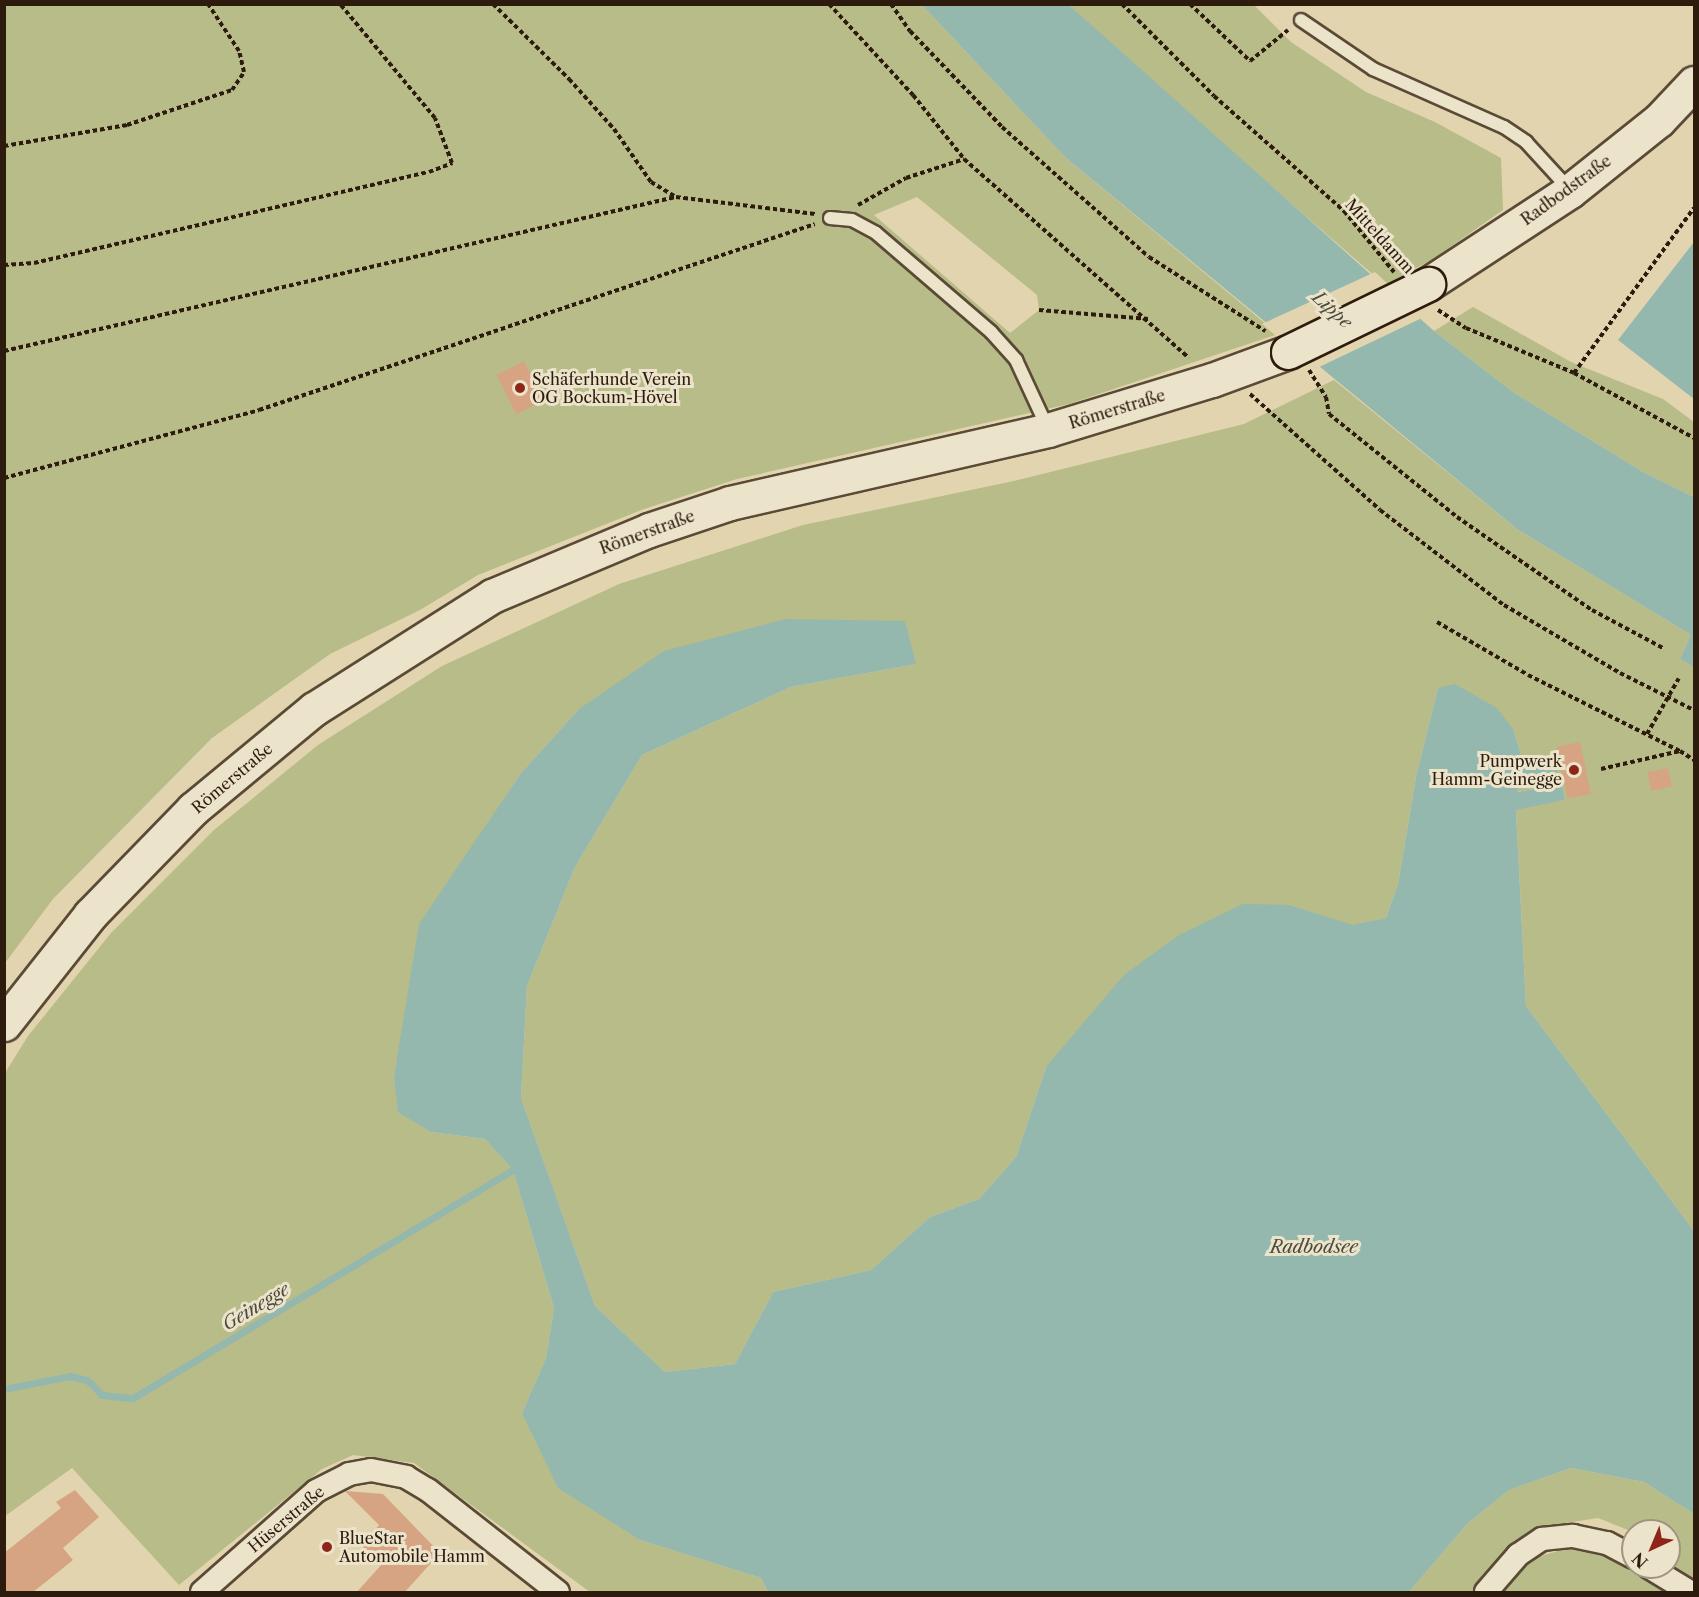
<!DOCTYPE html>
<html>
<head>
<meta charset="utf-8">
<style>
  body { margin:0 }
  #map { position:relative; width:1699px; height:1597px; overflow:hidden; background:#e2d4af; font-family:"Libre Caslon Text",serif }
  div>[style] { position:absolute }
  .green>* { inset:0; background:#b7bc88 }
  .water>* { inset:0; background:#95b8ae }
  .pier>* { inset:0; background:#e2d4af }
  .stream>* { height:7px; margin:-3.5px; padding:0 3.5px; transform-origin:3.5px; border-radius:3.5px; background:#95b8ae }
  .building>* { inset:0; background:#d7a483; transform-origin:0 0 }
  .path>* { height:4px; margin-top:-2px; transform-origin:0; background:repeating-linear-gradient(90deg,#2d1c0e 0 4.5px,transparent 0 7.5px) }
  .roads { filter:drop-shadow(2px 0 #5a4a36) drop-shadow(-2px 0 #5a4a36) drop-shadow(0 2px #5a4a36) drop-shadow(0 -2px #5a4a36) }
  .lane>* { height:12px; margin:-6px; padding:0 6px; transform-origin:6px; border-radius:6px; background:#ece3cb }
  .street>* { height:22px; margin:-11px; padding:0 11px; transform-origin:11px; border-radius:11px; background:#ece3cb }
  .secondary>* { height:33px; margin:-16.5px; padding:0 16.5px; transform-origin:16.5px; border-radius:16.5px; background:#ece3cb }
  .bridges { filter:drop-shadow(2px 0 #2d1c0e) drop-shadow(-2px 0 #2d1c0e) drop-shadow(0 2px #2d1c0e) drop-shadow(0 -2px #2d1c0e) }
  .secondary-bridge>* { height:33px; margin:-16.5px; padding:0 16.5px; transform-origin:16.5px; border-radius:16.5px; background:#ece3cb }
  .dots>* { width:16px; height:16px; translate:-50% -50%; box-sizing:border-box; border:3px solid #ece3cb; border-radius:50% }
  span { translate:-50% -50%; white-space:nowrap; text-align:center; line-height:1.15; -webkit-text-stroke:6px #ece3cb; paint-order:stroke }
  .street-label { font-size:16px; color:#2d1c0e }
  .poi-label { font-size:16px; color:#2d1c0e }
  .left { translate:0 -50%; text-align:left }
  .right { translate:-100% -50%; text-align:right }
  .water-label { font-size:18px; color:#4c4b3e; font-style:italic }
  .frame { position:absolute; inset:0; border:6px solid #2d1c0e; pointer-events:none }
  .north { position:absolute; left:1621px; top:1519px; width:60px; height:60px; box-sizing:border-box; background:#ece3cb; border:2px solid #a0937f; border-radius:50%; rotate:224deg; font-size:16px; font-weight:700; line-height:24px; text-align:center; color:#2d1c0e }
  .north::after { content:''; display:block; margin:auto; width:21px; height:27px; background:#8f2418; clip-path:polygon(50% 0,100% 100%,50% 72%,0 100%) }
</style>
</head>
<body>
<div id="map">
  <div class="green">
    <i style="clip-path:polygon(evenodd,5px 5px,922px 5px,1066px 158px,1278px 334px,1069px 404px,737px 479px,644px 509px,478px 575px,420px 610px,330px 654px,212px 738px,53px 899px,5px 963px,5px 5px,917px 197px,1037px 295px,1039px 310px,1010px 333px,874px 215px,917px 197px)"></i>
    <i style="clip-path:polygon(1069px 5px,1254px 5px,1291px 42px,1366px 92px,1435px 122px,1501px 158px,1503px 210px,1433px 259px,1385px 285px,1148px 79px)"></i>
    <i style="clip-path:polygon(1473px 307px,1571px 362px,1663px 399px,1694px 422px,1694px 497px,1643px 472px,1513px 392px,1434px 331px)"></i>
    <i style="clip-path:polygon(1334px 380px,1517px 529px,1691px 635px,1680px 659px,1694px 667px,1694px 1231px,1526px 1006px,1516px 809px,1565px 800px,1562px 784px,1516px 792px,1523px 761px,1513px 729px,1438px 688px,1416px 777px,1398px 884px,1386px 918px,1353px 926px,1290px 905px,1046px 1067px,1016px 1157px,979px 1199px,930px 1217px,871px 1270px,773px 1292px,735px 1364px,665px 1372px,595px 1306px,560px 1208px,521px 1098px,527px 986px,575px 867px,642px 755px,791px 687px,916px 664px,579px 709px,521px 773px,477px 839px,404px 1022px,394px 1076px,431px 1132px,485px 1139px,513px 1170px,554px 1308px,546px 1358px,522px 1413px,640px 1540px,761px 1578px,768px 1592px,590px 1592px,414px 1463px,353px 1455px,322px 1469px,179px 1585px,72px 1468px,5px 1516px,5px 1073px,28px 1036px,111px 933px,214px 830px,318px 745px,442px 666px,619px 584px,803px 525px,1014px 481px,1244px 424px)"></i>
    <i style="clip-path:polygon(1571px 1468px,1644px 1482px,1694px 1514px,1694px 1583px,1669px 1566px,1669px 1531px,1633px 1532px,1598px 1518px,1533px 1528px,1477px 1592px,1409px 1592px,1467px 1524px,1509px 1490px)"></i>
    <i style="clip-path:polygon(1568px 1548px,1616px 1557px,1672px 1592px,1498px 1592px,1524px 1561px)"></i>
  </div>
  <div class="water">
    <i style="clip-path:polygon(922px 5px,1069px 5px,1434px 331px,1513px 392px,1643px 472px,1694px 497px,1694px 667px,1680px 659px,1691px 635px,1517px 529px,1066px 158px)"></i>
    <i style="clip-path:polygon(1694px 242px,1694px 399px,1618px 340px)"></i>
    <i style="clip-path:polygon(786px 619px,905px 621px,916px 664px,791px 687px,642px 755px,575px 867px,527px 986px,521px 1098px,595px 1306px,665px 1372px,735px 1364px,773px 1292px,871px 1270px,930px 1217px,979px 1199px,1016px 1157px,1046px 1067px,1124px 975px,1179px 935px,1243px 904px,1290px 905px,1353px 925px,1386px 918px,1398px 884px,1416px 777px,1438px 688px,1455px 684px,1497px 708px,1513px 729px,1523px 761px,1555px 756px,1558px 771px,1519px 780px,1517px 792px,1562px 784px,1565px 800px,1516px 810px,1526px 1006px,1694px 1231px,1694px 1514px,1644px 1482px,1571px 1468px,1509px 1490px,1467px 1524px,1409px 1592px,768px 1592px,761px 1578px,640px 1540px,558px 1488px,522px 1413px,546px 1358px,554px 1308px,513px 1170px,485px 1139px,431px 1132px,398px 1112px,394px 1076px,419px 924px,521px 773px,579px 709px,664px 651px)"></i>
  </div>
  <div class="pier">
    <i style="clip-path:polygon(1375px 272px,1424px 317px,1315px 369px,1262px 324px)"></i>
  </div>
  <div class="stream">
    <i style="left:4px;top:1389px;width:67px;rotate:-11.1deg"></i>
    <i style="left:70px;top:1376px;width:17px;rotate:13deg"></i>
    <i style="left:87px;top:1380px;width:21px;rotate:45deg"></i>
    <i style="left:102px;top:1395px;width:31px;rotate:6deg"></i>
    <i style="left:133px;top:1398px;width:443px;rotate:-31deg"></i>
  </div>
  <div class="building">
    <i style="left:524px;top:361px;width:44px;height:31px;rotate:63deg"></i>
    <i style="left:1580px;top:742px;width:53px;height:24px;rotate:78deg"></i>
    <i style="left:1668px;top:768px;width:19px;height:21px;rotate:78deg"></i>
    <i style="clip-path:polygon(75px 1490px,99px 1517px,63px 1548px,73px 1560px,32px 1593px,4px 1593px,4px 1553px,61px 1508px,56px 1502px)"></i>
    <i style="clip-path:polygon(345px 1491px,383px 1494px,440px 1553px,404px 1593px,356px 1593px,382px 1564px,361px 1546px,379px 1525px)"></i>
  </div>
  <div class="path">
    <i style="left:493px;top:4px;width:107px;rotate:44.6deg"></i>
    <i style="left:569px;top:79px;width:67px;rotate:48deg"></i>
    <i style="left:614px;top:129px;width:65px;rotate:55.1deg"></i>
    <i style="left:651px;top:182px;width:29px;rotate:31deg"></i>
    <i style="left:676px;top:197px;width:140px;rotate:7deg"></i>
    <i style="left:829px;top:4px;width:124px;rotate:47.3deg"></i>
    <i style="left:913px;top:95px;width:82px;rotate:51.4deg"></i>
    <i style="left:964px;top:159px;width:300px;rotate:41.5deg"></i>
    <i style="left:891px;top:4px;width:33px;rotate:55deg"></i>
    <i style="left:910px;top:31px;width:133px;rotate:46.2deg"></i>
    <i style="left:1002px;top:127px;width:196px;rotate:41.5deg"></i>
    <i style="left:1149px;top:257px;width:138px;rotate:32.5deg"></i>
    <i style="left:1122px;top:4px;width:130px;rotate:45deg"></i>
    <i style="left:1214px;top:96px;width:174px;rotate:41.5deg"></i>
    <i style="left:1344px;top:211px;width:79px;rotate:50.7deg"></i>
    <i style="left:1190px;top:4px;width:83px;rotate:43.5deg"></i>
    <i style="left:1250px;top:61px;width:49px;rotate:-39.2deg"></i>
    <i style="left:4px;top:146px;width:125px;rotate:-9.7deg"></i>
    <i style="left:127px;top:125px;width:111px;rotate:-18.4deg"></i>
    <i style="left:232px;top:90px;width:22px;rotate:-56deg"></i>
    <i style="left:244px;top:72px;width:22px;rotate:-103deg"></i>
    <i style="left:239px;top:51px;width:56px;rotate:-123.4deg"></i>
    <i style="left:858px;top:205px;width:55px;rotate:-29.4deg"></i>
    <i style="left:906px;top:178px;width:61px;rotate:-18.1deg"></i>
    <i style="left:4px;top:265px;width:30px;rotate:-4deg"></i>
    <i style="left:34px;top:263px;width:405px;rotate:-13deg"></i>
    <i style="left:429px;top:172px;width:25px;rotate:-21deg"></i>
    <i style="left:452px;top:163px;width:48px;rotate:-110.7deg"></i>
    <i style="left:435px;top:118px;width:148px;rotate:-129.8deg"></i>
    <i style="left:1039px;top:310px;width:110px;rotate:4.7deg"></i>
    <i style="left:1438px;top:310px;width:33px;rotate:33deg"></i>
    <i style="left:1466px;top:328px;width:117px;rotate:22.6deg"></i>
    <i style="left:1574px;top:373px;width:136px;rotate:28.4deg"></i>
    <i style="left:4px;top:351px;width:689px;rotate:-12.91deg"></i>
    <i style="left:1309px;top:370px;width:32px;rotate:58deg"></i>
    <i style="left:1326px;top:397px;width:17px;rotate:80deg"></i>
    <i style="left:1329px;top:414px;width:164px;rotate:38.8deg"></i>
    <i style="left:1457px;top:517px;width:164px;rotate:34.6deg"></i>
    <i style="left:1592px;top:610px;width:81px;rotate:28.2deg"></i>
    <i style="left:1574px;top:373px;width:204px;rotate:-54deg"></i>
    <i style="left:1250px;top:394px;width:174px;rotate:41.7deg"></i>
    <i style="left:1380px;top:510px;width:156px;rotate:37.5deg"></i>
    <i style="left:1504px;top:605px;width:134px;rotate:30.4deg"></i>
    <i style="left:1620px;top:673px;width:83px;rotate:26.6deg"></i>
    <i style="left:4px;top:478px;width:264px;rotate:-14.9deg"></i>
    <i style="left:259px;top:410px;width:586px;rotate:-18.5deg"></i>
    <i style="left:1437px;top:622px;width:105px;rotate:30.2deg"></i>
    <i style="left:1528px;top:675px;width:170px;rotate:26.6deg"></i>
    <i style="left:1647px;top:734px;width:64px;rotate:-60.3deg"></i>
    <i style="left:1601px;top:769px;width:81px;rotate:-12.8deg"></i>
    <i style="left:1680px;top:751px;width:17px;rotate:33deg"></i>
  </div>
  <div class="roads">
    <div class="lane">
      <i style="left:1301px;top:20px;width:87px;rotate:34.2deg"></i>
      <i style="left:1373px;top:69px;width:143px;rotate:23.9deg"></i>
      <i style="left:1504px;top:127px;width:27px;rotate:34deg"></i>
      <i style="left:1526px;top:142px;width:65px;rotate:47.5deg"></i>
      <i style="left:830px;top:218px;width:22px;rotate:5deg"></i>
      <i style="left:852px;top:220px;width:27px;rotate:28deg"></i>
      <i style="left:876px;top:233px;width:152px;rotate:40.7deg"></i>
      <i style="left:991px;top:332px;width:38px;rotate:48deg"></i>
      <i style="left:1016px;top:360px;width:76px;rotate:65.1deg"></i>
    </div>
    <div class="street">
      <i style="left:1649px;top:1567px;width:48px;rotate:31.4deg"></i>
      <i style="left:202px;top:1592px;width:152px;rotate:-41.5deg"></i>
      <i style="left:316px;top:1491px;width:37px;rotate:-27deg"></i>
      <i style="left:349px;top:1474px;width:22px;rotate:-10deg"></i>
      <i style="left:371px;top:1470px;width:36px;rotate:11deg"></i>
      <i style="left:406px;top:1477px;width:26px;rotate:31deg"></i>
      <i style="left:428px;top:1490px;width:165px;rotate:38.1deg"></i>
      <i style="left:1486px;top:1592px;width:49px;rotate:-49.1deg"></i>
      <i style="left:1518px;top:1555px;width:29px;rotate:-34deg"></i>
      <i style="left:1542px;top:1539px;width:31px;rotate:-6deg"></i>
      <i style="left:1573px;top:1536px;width:35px;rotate:12deg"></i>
      <i style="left:1607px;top:1543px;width:30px;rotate:28deg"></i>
    </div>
    <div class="secondary">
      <i style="left:1428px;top:284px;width:170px;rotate:-33.2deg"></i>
      <i style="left:1570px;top:191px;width:114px;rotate:-38.6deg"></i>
      <i style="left:1659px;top:120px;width:51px;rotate:-46.6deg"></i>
      <i style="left:4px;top:1024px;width:139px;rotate:-51.7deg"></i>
      <i style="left:90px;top:915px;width:148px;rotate:-45.8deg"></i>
      <i style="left:193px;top:809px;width:157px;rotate:-39.6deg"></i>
      <i style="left:314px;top:709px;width:211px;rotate:-32.4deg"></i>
      <i style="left:492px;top:596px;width:170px;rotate:-22.8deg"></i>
      <i style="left:649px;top:530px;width:85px;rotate:-18.4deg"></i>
      <i style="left:730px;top:503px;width:326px;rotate:-12.9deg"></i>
      <i style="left:1048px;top:430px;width:171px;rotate:-17deg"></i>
      <i style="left:1212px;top:380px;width:81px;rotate:-20.2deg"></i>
    </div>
  </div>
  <div class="bridges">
    <div class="secondary-bridge">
      <i style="left:1288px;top:352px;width:156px;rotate:-25.9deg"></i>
    </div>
  </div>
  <div class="dots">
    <i style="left:520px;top:388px;background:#8f2418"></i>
    <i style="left:1574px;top:770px;background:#8f2418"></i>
    <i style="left:327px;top:1547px;background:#8f2418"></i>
  </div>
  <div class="street-label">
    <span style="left:1566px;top:190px;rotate:-36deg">Radbodstraße</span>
    <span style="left:1380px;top:236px;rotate:48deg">Mitteldamm</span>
    <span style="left:1117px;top:409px;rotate:-17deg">Römerstraße</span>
    <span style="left:647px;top:532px;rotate:-20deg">Römerstraße</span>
    <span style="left:232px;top:778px;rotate:-40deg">Römerstraße</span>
    <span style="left:286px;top:1519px;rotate:-40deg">Hüserstraße</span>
  </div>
  <div class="poi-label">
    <span class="left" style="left:532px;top:388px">Schäferhunde Verein<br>OG Bockum-Hövel</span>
    <span class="right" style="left:1562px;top:770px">Pumpwerk<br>Hamm-Geinegge</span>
    <span class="left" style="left:339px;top:1547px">BlueStar<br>Automobile Hamm</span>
  </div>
  <div class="water-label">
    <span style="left:1332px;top:310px;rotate:42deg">Lippe</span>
    <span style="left:1314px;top:1247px">Radbodsee</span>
    <span style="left:256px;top:1307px;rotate:-31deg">Geinegge</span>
  </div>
  <div class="frame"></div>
  <div class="north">N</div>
</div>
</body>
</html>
